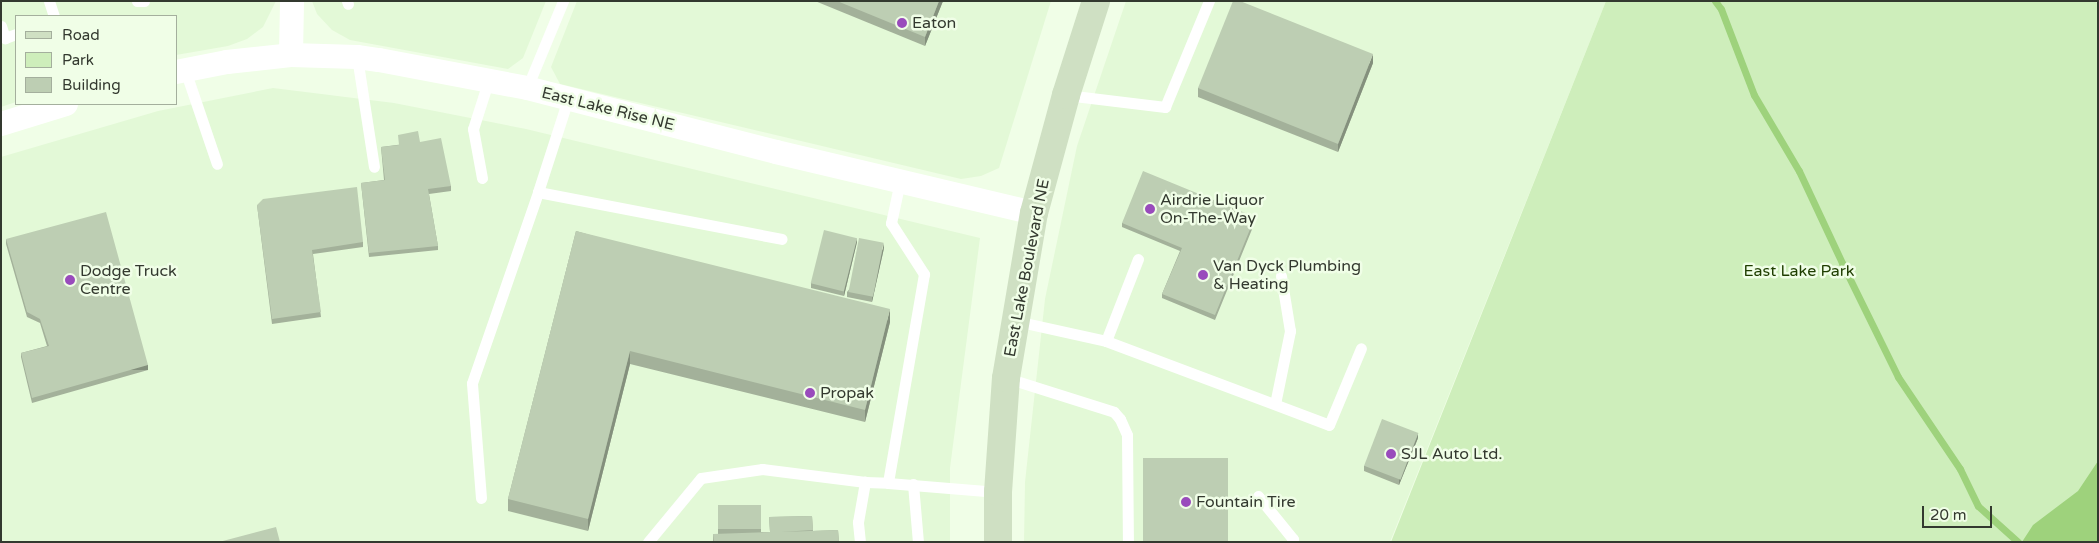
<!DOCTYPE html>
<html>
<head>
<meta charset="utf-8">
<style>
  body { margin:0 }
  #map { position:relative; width:2099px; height:543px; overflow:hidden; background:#f0fee7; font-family:"Varela Round",sans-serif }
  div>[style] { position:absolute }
  .built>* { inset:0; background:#e3f9d7 }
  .green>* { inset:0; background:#ceeebb }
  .water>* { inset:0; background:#9ed27c }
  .stream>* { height:7px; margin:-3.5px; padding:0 3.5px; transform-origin:3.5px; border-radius:3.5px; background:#9ed27c }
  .service>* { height:11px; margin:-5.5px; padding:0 5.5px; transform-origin:5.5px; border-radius:5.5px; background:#fff }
  .minor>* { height:24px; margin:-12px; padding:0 12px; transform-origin:12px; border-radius:12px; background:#fff }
  .secondary>* { height:28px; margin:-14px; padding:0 14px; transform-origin:14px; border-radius:14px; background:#cfe0c3 }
  .wall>* { inset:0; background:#a3b19a }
  .shaded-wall>* { inset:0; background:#84907d; transform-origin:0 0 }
  .building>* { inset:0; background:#bdceb3; transform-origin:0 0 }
  .dots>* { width:14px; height:14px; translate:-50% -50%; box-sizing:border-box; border:2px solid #f0fee7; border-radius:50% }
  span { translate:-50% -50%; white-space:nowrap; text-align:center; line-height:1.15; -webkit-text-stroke:5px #f0fee7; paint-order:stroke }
  .poi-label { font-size:16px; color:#33392f }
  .left { translate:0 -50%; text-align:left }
  .street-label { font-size:16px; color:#33392f }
  .park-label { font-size:16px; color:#1f3e00 }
  .frame { position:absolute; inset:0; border:2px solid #33392f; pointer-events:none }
  .legend { position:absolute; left:15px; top:15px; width:162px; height:90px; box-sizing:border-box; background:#f0fee7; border:1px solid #a4af9d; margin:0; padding:6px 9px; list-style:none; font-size:15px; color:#33392f }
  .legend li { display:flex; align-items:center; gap:10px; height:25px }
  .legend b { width:25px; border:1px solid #a4af9d }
  .scale { position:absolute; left:1922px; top:506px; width:70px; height:22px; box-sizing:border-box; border:2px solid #33392f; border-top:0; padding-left:6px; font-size:15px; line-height:18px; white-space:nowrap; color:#33392f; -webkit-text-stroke:4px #f0fee7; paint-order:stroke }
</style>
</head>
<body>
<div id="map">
  <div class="built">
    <i style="clip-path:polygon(1px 1px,276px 1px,263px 27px,247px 39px,228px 46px,176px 55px,176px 16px,16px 16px,16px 102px,1px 107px)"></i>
    <i style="clip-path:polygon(312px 1px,546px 1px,523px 58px,508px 69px,350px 40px,332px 30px,317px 14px)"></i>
    <i style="clip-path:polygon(577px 1px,1051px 1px,999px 168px,981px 176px,961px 179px,560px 84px,551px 67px)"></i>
    <i style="clip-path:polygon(1126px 1px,1606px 1px,1390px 542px,1024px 542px,1025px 482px,1045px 299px,1077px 146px)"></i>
    <i style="clip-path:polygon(273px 88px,394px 103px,526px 129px,980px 238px,950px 468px,950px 542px,1px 542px,1px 157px,158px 111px)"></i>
  </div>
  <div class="green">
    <i style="clip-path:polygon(1606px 1px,2093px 1px,2098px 3px,2098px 542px,1391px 542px)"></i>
  </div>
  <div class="water">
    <i style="clip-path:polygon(2098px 461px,2098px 542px,2022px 542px,2033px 525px,2078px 491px)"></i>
  </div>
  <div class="stream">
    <i style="left:1715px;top:1px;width:10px;rotate:53deg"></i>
    <i style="left:1721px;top:9px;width:92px;rotate:69deg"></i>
    <i style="left:1754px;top:95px;width:88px;rotate:59.4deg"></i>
    <i style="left:1799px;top:171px;width:102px;rotate:64.9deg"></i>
    <i style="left:1842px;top:263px;width:127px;rotate:63.8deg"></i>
    <i style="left:1898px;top:377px;width:111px;rotate:56deg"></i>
    <i style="left:1960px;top:469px;width:41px;rotate:64.1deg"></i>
    <i style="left:1978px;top:506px;width:54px;rotate:42deg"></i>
  </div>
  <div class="service">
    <i style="left:49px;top:1px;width:16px;rotate:72deg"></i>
    <i style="left:137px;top:1px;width:7px"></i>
    <i style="left:347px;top:1px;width:3px;rotate:72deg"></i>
    <i style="left:1px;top:26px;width:13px;rotate:72deg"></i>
    <i style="left:5px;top:38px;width:12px;rotate:-20deg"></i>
    <i style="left:357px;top:57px;width:111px;rotate:81.2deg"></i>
    <i style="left:185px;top:70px;width:99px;rotate:71.2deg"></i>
    <i style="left:527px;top:88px;width:94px;rotate:-67.5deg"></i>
    <i style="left:1066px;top:95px;width:100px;rotate:6.9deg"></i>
    <i style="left:1165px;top:107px;width:115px;rotate:-67.5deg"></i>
    <i style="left:568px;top:99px;width:98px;rotate:107.9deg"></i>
    <i style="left:538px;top:192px;width:248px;rotate:10.9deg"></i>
    <i style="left:482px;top:178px;width:50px;rotate:-100.4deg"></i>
    <i style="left:473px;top:129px;width:52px;rotate:-72.3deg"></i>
    <i style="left:900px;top:181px;width:43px;rotate:102.1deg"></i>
    <i style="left:891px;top:223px;width:61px;rotate:57.1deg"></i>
    <i style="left:924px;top:274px;width:212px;rotate:99.8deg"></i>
    <i style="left:888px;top:483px;width:110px;rotate:4.7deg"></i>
    <i style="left:1016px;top:321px;width:92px;rotate:12.5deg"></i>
    <i style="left:1106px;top:341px;width:88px;rotate:-68.7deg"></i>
    <i style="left:1106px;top:341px;width:238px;rotate:20.6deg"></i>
    <i style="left:1329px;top:425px;width:83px;rotate:-67.4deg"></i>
    <i style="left:1007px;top:378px;width:112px;rotate:17.6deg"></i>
    <i style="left:1114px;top:412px;width:9px;rotate:49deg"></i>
    <i style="left:1120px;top:419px;width:17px;rotate:66deg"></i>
    <i style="left:1127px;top:435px;width:107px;rotate:89.5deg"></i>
    <i style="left:1275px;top:404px;width:75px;rotate:-78.4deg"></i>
    <i style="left:1290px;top:331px;width:56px;rotate:-99.3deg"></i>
    <i style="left:913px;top:484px;width:58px;rotate:85.1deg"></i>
    <i style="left:1258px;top:496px;width:55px;rotate:50.9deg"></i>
    <i style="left:1293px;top:539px;width:3px;rotate:108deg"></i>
    <i style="left:481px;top:498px;width:115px;rotate:-94.5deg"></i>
    <i style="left:472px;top:383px;width:202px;rotate:-70.9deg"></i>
    <i style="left:648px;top:542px;width:83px;rotate:-50.4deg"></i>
    <i style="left:701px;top:478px;width:62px;rotate:-8.4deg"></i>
    <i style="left:762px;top:469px;width:104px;rotate:7.2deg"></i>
    <i style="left:860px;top:542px;width:20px;rotate:-96deg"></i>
    <i style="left:858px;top:522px;width:41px;rotate:-80.1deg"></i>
    <i style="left:865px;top:482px;width:23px;rotate:2deg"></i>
  </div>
  <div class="minor">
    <i style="left:291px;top:55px;width:54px;rotate:-88.9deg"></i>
    <i style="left:176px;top:72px;width:52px;rotate:-11.1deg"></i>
    <i style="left:227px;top:62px;width:64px;rotate:-6.2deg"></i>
    <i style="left:291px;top:55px;width:66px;rotate:1.7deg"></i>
    <i style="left:357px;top:57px;width:22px;rotate:8deg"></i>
    <i style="left:379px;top:60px;width:151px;rotate:10.7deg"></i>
    <i style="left:527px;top:88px;width:257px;rotate:14.4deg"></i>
    <i style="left:776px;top:152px;width:265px;rotate:13.3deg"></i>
    <i style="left:1px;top:124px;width:68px;rotate:-17.1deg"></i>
  </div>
  <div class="secondary">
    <i style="left:998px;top:542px;width:50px;rotate:-90deg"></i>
    <i style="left:998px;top:492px;width:114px;rotate:-86deg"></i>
    <i style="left:1006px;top:378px;width:167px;rotate:-80.4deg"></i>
    <i style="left:1034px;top:213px;width:122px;rotate:-74.8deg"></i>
    <i style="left:1066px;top:95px;width:99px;rotate:-72.3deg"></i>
  </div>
  <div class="wall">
    <i style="clip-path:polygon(815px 1px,943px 1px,925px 46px)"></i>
    <i style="clip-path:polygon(1373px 63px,1338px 152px,1198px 97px,1198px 88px)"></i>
    <i style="clip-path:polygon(420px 142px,451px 186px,451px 191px,429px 194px,438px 246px,438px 250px,369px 257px,361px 183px,384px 180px,381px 147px)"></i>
    <i style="clip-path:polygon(257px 205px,363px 242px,363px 247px,313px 254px,321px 317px,272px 324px)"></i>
    <i style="clip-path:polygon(1255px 222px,1215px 320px,1162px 298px,1162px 294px,1180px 251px,1122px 227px,1122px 223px)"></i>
    <i style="clip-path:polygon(576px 231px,890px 322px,865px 422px,630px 364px,588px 531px,508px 511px,508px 499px)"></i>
    <i style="clip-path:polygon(6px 239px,148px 370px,32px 403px,21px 357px,21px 353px,47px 346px,40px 323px,27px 317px,6px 244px)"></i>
    <i style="clip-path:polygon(857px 242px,844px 296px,811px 288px,811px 283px)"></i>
    <i style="clip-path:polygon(884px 248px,872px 302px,847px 297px,847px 292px)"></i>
    <i style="clip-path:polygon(1418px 438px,1399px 485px,1364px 471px,1364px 466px)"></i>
    <i style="clip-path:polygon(761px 505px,761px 532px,770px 532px,769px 517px,812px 516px,813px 531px,838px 530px,839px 542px,713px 542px,713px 534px,718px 534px,718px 506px)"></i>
  </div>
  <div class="shaded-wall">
    <i style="clip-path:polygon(939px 1px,943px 1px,925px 46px,925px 37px)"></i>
    <i style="clip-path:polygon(1373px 54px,1373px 63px,1338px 152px,1338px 144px)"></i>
    <i style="left:1255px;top:217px;width:5px;height:106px;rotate:90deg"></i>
    <i style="clip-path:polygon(857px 238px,857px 242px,844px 296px,844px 291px)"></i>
    <i style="clip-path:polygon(884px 243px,884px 248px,872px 302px,872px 298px)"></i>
    <i style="clip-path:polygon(890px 309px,890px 322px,865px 422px,865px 410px)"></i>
    <i style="clip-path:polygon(630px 351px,630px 364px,588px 531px,588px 519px)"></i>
    <i style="left:148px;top:365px;width:5px;height:121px;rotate:90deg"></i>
    <i style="clip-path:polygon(1418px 433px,1418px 438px,1399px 485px,1399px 480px)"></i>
  </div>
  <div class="building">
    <i style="clip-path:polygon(837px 1px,939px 1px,925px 37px)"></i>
    <i style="clip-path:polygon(1233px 1px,1240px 1px,1373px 54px,1338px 144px,1198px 88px)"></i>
    <i style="clip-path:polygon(418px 131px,420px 142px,441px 138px,451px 186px,428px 189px,438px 246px,369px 253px,361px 183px,385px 180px,381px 147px,399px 145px,398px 135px)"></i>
    <i style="clip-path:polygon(1143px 171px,1255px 217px,1215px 315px,1162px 294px,1182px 248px,1122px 223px)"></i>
    <i style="clip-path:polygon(357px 187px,363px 242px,312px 250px,321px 312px,272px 319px,257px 205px,263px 199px)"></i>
    <i style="clip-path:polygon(106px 212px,148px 365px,32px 398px,21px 353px,49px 346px,40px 319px,27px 312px,6px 239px)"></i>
    <i style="left:824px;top:230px;width:34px;height:55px;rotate:14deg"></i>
    <i style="clip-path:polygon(576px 231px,890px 309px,865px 410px,630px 351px,588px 519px,508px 499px)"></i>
    <i style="left:859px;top:238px;width:25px;height:55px;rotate:11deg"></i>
    <i style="left:1382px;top:419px;width:39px;height:50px;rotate:21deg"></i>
    <i style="left:1143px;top:458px;width:85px;height:84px"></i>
    <i style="left:761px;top:505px;width:24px;height:43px;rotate:90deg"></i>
    <i style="clip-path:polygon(812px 516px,813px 530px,781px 532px,838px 530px,839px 542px,714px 542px,713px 534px,770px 532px,769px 517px)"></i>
    <i style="clip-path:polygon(276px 527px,280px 542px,219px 542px)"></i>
  </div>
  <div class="dots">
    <i style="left:902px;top:23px;background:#994bbc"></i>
    <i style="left:1150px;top:209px;background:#994bbc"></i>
    <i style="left:1203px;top:275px;background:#994bbc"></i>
    <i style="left:70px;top:280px;background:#994bbc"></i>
    <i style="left:810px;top:393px;background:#994bbc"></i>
    <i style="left:1391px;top:454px;background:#994bbc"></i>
    <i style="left:1186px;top:502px;background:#994bbc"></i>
  </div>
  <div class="poi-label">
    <span class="left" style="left:912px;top:23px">Eaton</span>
    <span class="left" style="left:1160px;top:209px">Airdrie Liquor<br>On-The-Way</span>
    <span class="left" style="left:1213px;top:275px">Van Dyck Plumbing<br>&amp; Heating</span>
    <span class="left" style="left:80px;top:280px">Dodge Truck<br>Centre</span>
    <span class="left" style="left:820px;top:393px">Propak</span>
    <span class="left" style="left:1401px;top:454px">SJL Auto Ltd.</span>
    <span class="left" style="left:1196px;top:502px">Fountain Tire</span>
  </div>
  <div class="street-label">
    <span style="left:608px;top:109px;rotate:14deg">East Lake Rise NE</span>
    <span style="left:1027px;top:268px;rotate:-79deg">East Lake Boulevard NE</span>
  </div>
  <div class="park-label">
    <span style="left:1799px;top:271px">East Lake Park</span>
  </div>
  <div class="frame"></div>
  <ul class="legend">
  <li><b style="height:6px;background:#cfe0c3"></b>Road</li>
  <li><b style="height:14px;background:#ceeebb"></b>Park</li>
  <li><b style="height:14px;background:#bdceb3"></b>Building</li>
  </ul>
  <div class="scale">20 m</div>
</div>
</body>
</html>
